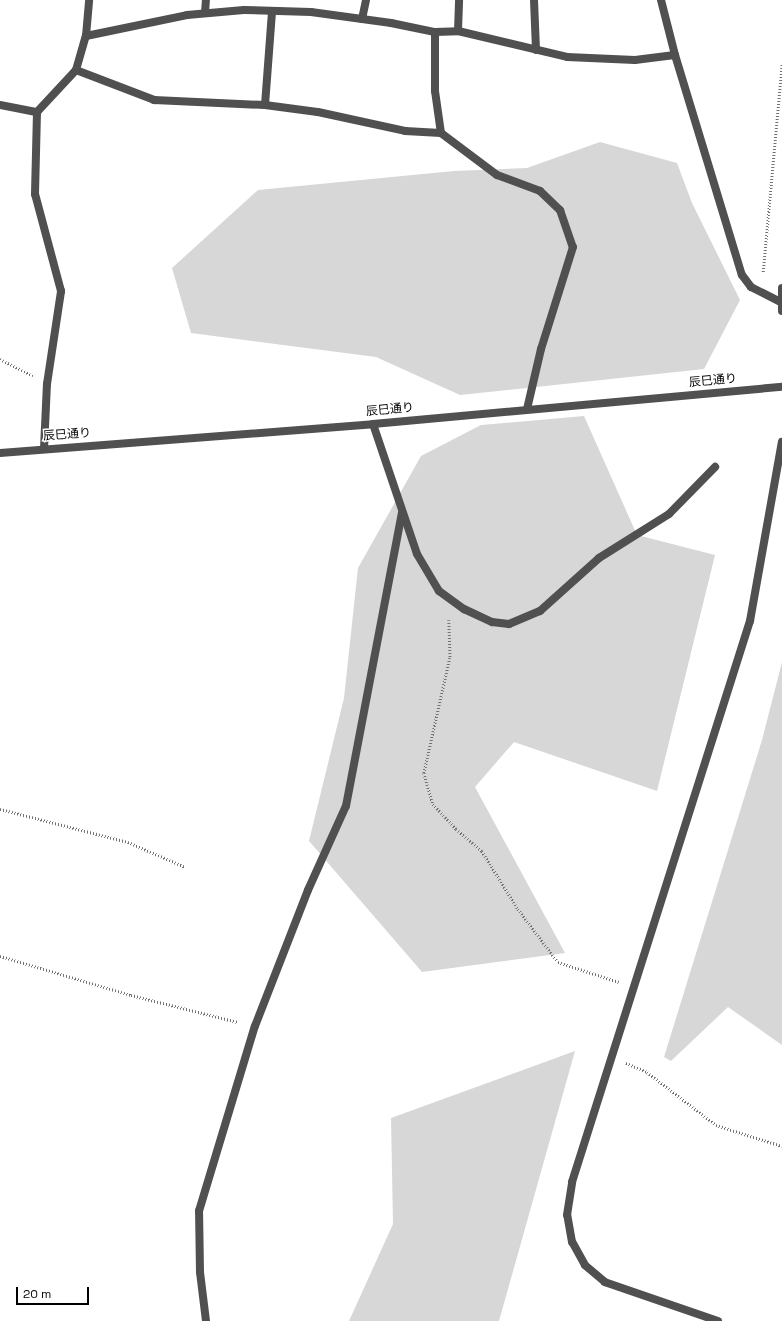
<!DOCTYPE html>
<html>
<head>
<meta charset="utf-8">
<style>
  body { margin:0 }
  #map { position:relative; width:782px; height:1321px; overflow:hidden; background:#fff; font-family:"Space Grotesk","Noto Sans JP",sans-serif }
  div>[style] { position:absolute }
  .green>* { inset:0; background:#d7d7d7 }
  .path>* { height:2.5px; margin-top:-1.25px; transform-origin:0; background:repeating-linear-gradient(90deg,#727272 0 1px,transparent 0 3px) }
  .service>* { height:8px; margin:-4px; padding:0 4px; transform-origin:4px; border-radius:4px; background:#505050 }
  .minor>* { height:8px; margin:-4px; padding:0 4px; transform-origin:4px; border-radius:4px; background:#505050 }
  .tertiary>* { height:8px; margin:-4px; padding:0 4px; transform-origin:4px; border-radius:4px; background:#505050 }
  span { translate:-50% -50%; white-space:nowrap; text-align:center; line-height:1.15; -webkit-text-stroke:3px #fff; paint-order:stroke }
  .street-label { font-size:12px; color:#000 }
  .scale { position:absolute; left:16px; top:1287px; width:73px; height:18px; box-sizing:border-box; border:2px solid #000; border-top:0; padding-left:5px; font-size:12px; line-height:14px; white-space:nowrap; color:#000; -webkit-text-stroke:3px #fff; paint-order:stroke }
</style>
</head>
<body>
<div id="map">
  <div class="green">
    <i style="clip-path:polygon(600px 142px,677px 163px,692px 203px,740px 300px,704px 369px,460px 395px,376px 357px,191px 333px,172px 268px,258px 190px,454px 171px,527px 168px)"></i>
    <i style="clip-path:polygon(584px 416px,637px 535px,715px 555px,657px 791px,514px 742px,475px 787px,565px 953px,422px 972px,309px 841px,344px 698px,358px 568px,421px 456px,481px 425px)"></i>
    <i style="clip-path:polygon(782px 662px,782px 1045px,728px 1007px,671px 1061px,664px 1057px,762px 740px)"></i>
    <i style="clip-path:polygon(575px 1051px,499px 1321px,349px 1321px,393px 1224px,391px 1118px)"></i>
  </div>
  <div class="path">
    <i style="left:763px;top:272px;width:210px;rotate:-84.8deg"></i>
    <i style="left:0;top:359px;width:37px;rotate:27deg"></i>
    <i style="left:449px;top:620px;width:38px;rotate:88deg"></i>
    <i style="left:450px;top:658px;width:118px;rotate:102.7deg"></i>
    <i style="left:424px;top:773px;width:32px;rotate:74deg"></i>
    <i style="left:433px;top:804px;width:34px;rotate:47deg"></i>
    <i style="left:456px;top:829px;width:34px;rotate:40deg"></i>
    <i style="left:482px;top:851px;width:68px;rotate:58.2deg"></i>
    <i style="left:518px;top:909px;width:66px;rotate:53deg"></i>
    <i style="left:558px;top:962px;width:64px;rotate:18.2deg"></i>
    <i style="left:0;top:809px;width:132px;rotate:14.5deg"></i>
    <i style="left:128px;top:842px;width:62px;rotate:23.7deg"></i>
    <i style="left:0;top:956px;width:137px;rotate:16.6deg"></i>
    <i style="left:131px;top:995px;width:110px;rotate:14.2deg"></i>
    <i style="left:626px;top:1063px;width:23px;rotate:23deg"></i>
    <i style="left:647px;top:1072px;width:87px;rotate:37.5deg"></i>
    <i style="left:716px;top:1125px;width:69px;rotate:17.7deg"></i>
  </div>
  <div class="service">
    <i style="left:373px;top:424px;width:137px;rotate:71.3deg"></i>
    <i style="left:417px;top:554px;width:43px;rotate:59.3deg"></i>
    <i style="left:439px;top:591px;width:31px;rotate:36deg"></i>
    <i style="left:464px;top:609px;width:31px;rotate:25deg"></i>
    <i style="left:492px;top:622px;width:17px;rotate:7deg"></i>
    <i style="left:509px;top:624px;width:34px;rotate:-23deg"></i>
    <i style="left:540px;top:611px;width:79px;rotate:-41.9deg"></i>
    <i style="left:599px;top:558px;width:83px;rotate:-32.2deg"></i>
    <i style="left:669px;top:514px;width:66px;rotate:-45.6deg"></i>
  </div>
  <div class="minor">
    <i style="left:534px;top:0;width:50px;rotate:87.7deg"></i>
    <i style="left:661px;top:0;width:57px;rotate:75.7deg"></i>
    <i style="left:675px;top:55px;width:230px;rotate:73.1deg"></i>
    <i style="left:742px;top:275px;width:15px;rotate:53deg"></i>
    <i style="left:751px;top:287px;width:34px;rotate:27deg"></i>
    <i style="left:205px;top:13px;width:13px;rotate:-86deg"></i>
    <i style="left:362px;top:19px;width:19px;rotate:-78deg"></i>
    <i style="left:458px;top:31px;width:31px;rotate:-88deg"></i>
    <i style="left:435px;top:32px;width:59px;rotate:90deg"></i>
    <i style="left:435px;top:91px;width:42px;rotate:81.9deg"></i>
    <i style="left:86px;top:36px;width:103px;rotate:-11.7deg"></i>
    <i style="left:187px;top:15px;width:57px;rotate:-5deg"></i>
    <i style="left:244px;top:10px;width:67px;rotate:1.7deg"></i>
    <i style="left:311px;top:12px;width:81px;rotate:7.8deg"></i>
    <i style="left:391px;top:23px;width:45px;rotate:11.6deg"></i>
    <i style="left:435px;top:32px;width:23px;rotate:-2deg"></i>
    <i style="left:458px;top:31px;width:112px;rotate:13.4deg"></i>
    <i style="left:567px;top:57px;width:68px;rotate:2.5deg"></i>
    <i style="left:635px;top:60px;width:40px;rotate:-7.1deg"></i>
    <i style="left:76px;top:70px;width:84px;rotate:21deg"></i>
    <i style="left:154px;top:100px;width:111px;rotate:2.6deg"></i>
    <i style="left:265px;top:105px;width:53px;rotate:7.5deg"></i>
    <i style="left:318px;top:112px;width:89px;rotate:12.3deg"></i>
    <i style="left:405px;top:131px;width:36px;rotate:3deg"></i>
    <i style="left:441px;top:133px;width:70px;rotate:36.9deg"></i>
    <i style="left:497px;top:175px;width:46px;rotate:20.4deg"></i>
    <i style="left:540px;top:191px;width:28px;rotate:44deg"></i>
    <i style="left:560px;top:210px;width:39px;rotate:71deg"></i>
    <i style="left:573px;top:247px;width:107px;rotate:107.4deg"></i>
    <i style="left:541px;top:349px;width:62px;rotate:103.1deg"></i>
    <i style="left:0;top:105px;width:38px;rotate:11deg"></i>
    <i style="left:265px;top:105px;width:94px;rotate:-85.7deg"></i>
    <i style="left:44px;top:449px;width:65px;rotate:-87.4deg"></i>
    <i style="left:47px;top:384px;width:94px;rotate:-81.4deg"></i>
    <i style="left:61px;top:291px;width:100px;rotate:-105deg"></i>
    <i style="left:35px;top:194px;width:82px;rotate:-88.6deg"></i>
    <i style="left:37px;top:112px;width:57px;rotate:-47.1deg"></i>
    <i style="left:76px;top:70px;width:35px;rotate:-74deg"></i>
    <i style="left:86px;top:36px;width:36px;rotate:-85deg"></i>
    <i style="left:206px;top:1321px;width:49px;rotate:-97deg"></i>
    <i style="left:200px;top:1272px;width:61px;rotate:-90.9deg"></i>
    <i style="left:199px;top:1211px;width:193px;rotate:-73.2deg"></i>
    <i style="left:255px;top:1026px;width:146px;rotate:-68.7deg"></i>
    <i style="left:308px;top:890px;width:92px;rotate:-65.7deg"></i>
    <i style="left:346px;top:806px;width:298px;rotate:-79.2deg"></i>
  </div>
  <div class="tertiary">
    <i style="left:782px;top:288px;width:23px;rotate:90deg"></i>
    <i style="left:0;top:453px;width:374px;rotate:-4.4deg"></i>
    <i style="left:373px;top:424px;width:411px;rotate:-5.2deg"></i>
    <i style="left:718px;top:1321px;width:120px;rotate:-161deg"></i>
    <i style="left:605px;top:1282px;width:26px;rotate:-140deg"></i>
    <i style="left:585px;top:1265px;width:26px;rotate:-119deg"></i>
    <i style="left:572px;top:1242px;width:27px;rotate:-100deg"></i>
    <i style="left:567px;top:1215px;width:33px;rotate:-81deg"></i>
    <i style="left:572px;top:1182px;width:589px;rotate:-72.4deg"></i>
    <i style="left:750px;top:621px;width:182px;rotate:-79.9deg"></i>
  </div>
  <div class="street-label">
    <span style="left:713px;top:381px;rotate:-5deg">辰巳通り</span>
    <span style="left:390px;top:410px;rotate:-5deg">辰巳通り</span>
    <span style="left:67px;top:435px;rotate:-4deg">辰巳通り</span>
  </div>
  <div class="scale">20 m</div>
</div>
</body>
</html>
